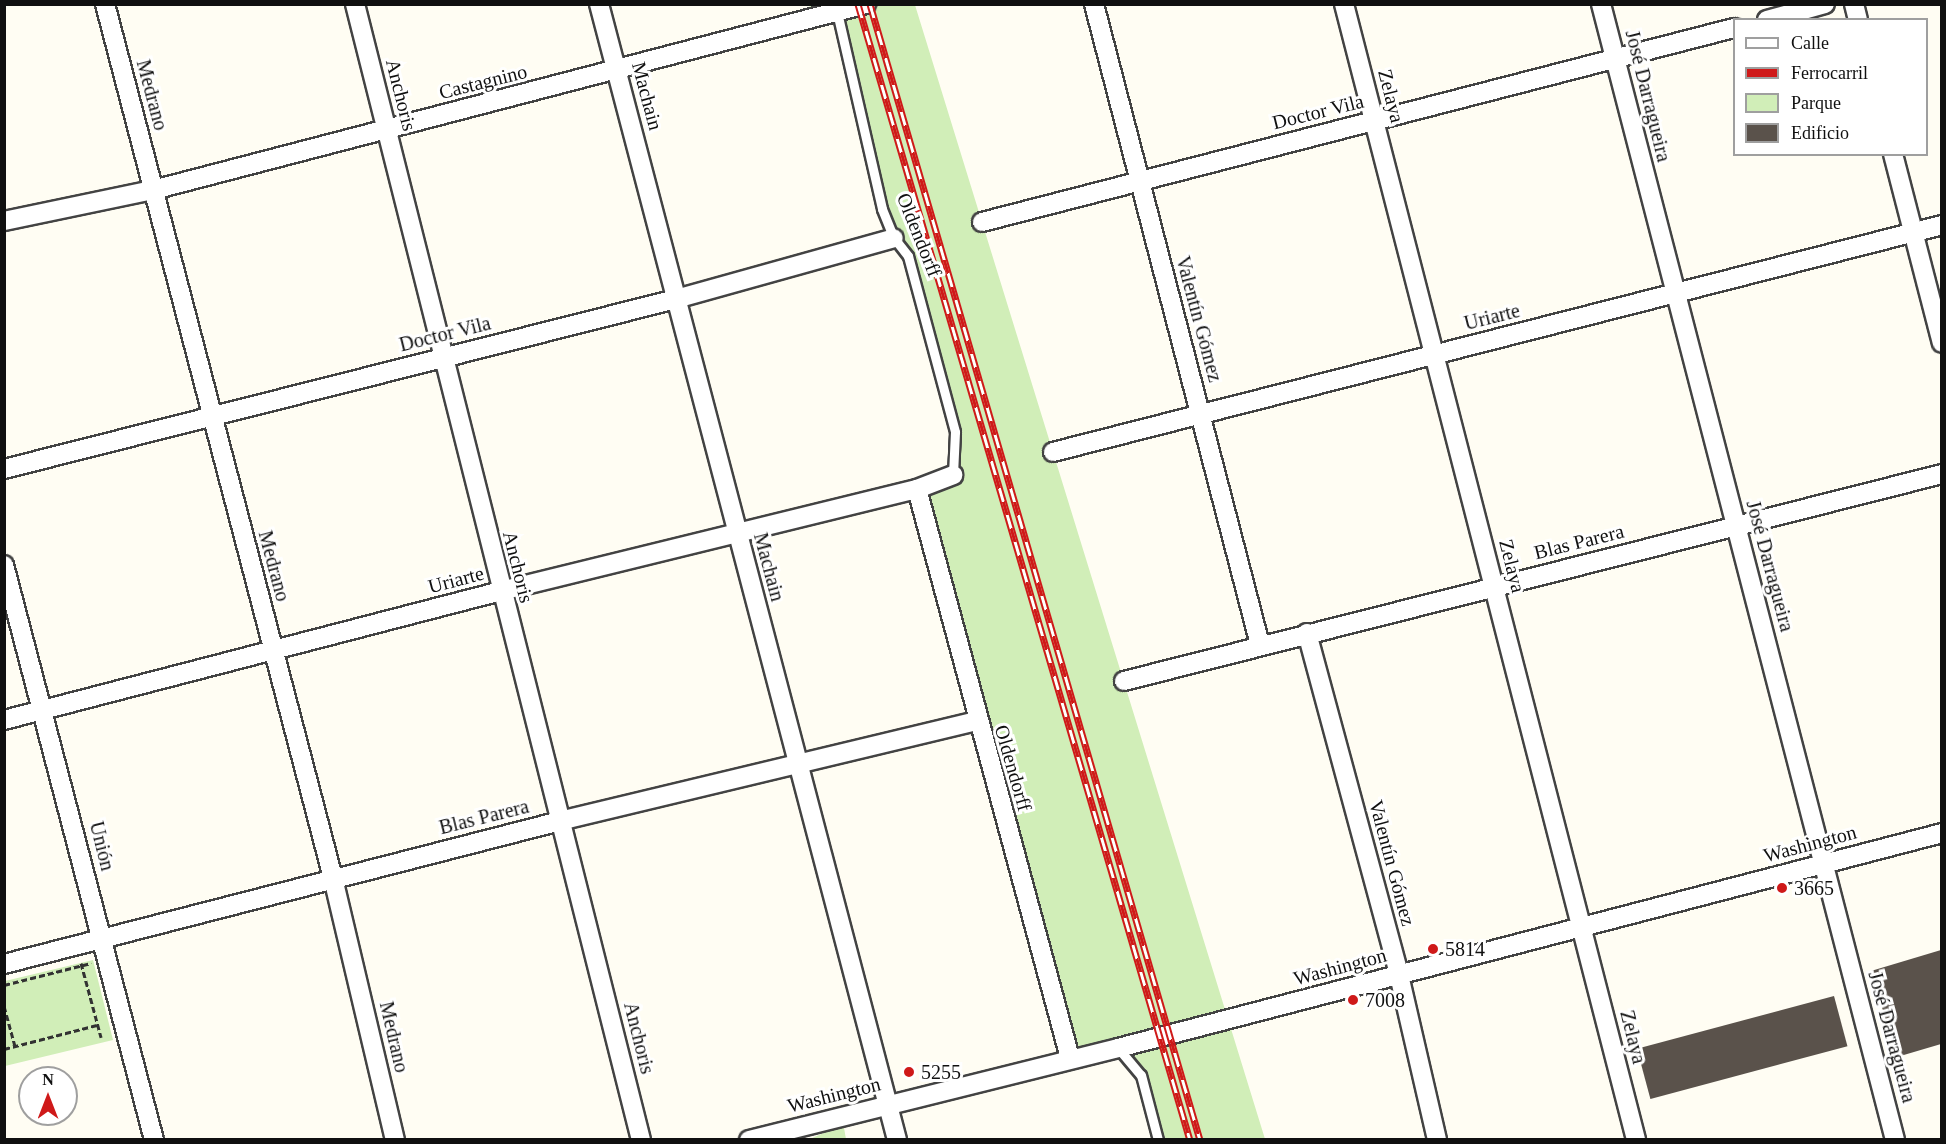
<!DOCTYPE html>
<html>
<head>
<meta charset="utf-8">
<style>
  body { margin:0 }
  #map { position:relative; width:1946px; height:1144px; overflow:hidden; background:#fffdf3; font-family:"Times New Roman",serif }
  div>[style] { position:absolute }
  .green>* { inset:0; background:#d1eeb8 }
  .building>* { inset:0; background:#5a524b; transform-origin:0 0 }
  .path>* { height:3px; margin-top:-1.5px; transform-origin:0; background:repeating-linear-gradient(90deg,#323232 0 6px,transparent 0 9px) }
  .roads { filter:drop-shadow(2px 0 #434343) drop-shadow(-2px 0 #434343) drop-shadow(0 2px #434343) drop-shadow(0 -2px #434343) }
  .service>* { height:9px; margin:-4.5px; padding:0 4.5px; transform-origin:4.5px; border-radius:4.5px; background:#fff }
  .minor>* { height:18px; margin:-9px; padding:0 9px; transform-origin:9px; border-radius:9px; background:#fff }
  .rail>* { height:7px; margin-top:-3.5px; transform-origin:0; background:repeating-linear-gradient(90deg,#fff 0 14px,#cf1919 0 28px); box-sizing:border-box; border-block:2px solid #cf1919 }
  .dots>* { width:16px; height:16px; translate:-50% -50%; box-sizing:border-box; border:3px solid #fff; border-radius:50% }
  span { translate:-50% -50%; white-space:nowrap; text-align:center; line-height:1.15; -webkit-text-stroke:6px #fff; paint-order:stroke }
  .street-label { font-size:20px; color:#101010 }
  .poi-label { font-size:20px; color:#101010 }
  .left { translate:0 -50%; text-align:left }
  .frame { position:absolute; inset:0; border:6px solid #101010; pointer-events:none }
  .legend { position:absolute; left:1733px; top:18px; width:195px; height:138px; box-sizing:border-box; background:#fff; border:2px solid #9f9f9f; margin:0; padding:8px 10px; list-style:none; font-size:18px; color:#101010 }
  .legend li { display:flex; align-items:center; gap:12px; height:30px }
  .legend b { width:30px; border:2px solid #9f9f9f }
  .north { position:absolute; left:18px; top:1066px; width:60px; height:60px; box-sizing:border-box; background:#fff; border:2px solid #9f9f9f; border-radius:50%; rotate:0deg; font-size:16px; font-weight:700; line-height:24px; text-align:center; color:#101010 }
  .north::after { content:''; display:block; margin:auto; width:21px; height:27px; background:#cf1919; clip-path:polygon(50% 0,100% 100%,50% 72%,0 100%) }
</style>
</head>
<body>
<div id="map">
  <div class="green">
    <i style="clip-path:polygon(809px 5px,915px 5px,1265px 1139px,1158px 1139px,1141px 1075px,1119px 1048px,1070px 1058px,917px 489px,953px 475px,955px 432px,908px 257px,882px 209px,837px 12px,813px 18px)"></i>
    <i style="clip-path:polygon(93px 960px,113px 1040px,5px 1066px,5px 981px)"></i>
    <i style="clip-path:polygon(835px 1128px,844px 1128px,846px 1139px,810px 1139px)"></i>
  </div>
  <div class="building">
    <i style="clip-path:polygon(1941px 950px,1941px 1044px,1897px 1057px,1871px 971px)"></i>
    <i style="left:1834px;top:996px;width:52px;height:204px;rotate:75deg"></i>
  </div>
  <div class="path">
    <i style="left:81px;top:963px;width:77px;rotate:74.9deg"></i>
    <i style="left:4px;top:985px;width:90px;rotate:-14.2deg"></i>
    <i style="left:4px;top:1006px;width:41px;rotate:74.6deg"></i>
    <i style="left:4px;top:1049px;width:96px;rotate:-14.5deg"></i>
  </div>
  <div class="roads">
    <div class="service">
      <i style="left:837px;top:12px;width:202px;rotate:77.1deg"></i>
      <i style="left:882px;top:209px;width:31px;rotate:68deg"></i>
      <i style="left:894px;top:238px;width:23px;rotate:52deg"></i>
      <i style="left:908px;top:256px;width:182px;rotate:75deg"></i>
      <i style="left:955px;top:432px;width:43px;rotate:92.7deg"></i>
      <i style="left:1118px;top:1048px;width:35px;rotate:50deg"></i>
      <i style="left:1141px;top:1075px;width:67px;rotate:75.3deg"></i>
    </div>
    <div class="minor">
      <i style="left:105px;top:4px;width:903px;rotate:75.38deg"></i>
      <i style="left:333px;top:878px;width:269px;rotate:76.7deg"></i>
      <i style="left:355px;top:4px;width:1171px;rotate:75.87deg"></i>
      <i style="left:599px;top:4px;width:1174px;rotate:75.3deg"></i>
      <i style="left:1094px;top:4px;width:662px;rotate:75.48deg"></i>
      <i style="left:1344px;top:4px;width:1173px;rotate:75.58deg"></i>
      <i style="left:1601px;top:4px;width:1173px;rotate:75.49deg"></i>
      <i style="left:1854px;top:4px;width:16px;rotate:76deg"></i>
      <i style="left:1767px;top:20px;width:60px;rotate:-15.4deg"></i>
      <i style="left:1893px;top:154px;width:195px;rotate:75.5deg"></i>
      <i style="left:4px;top:221px;width:152px;rotate:-11.8deg"></i>
      <i style="left:153px;top:190px;width:737px;rotate:-14.62deg"></i>
      <i style="left:982px;top:222px;width:777px;rotate:-14.47deg"></i>
      <i style="left:1053px;top:452px;width:918px;rotate:-14.32deg"></i>
      <i style="left:4px;top:469px;width:693px;rotate:-14.2deg"></i>
      <i style="left:676px;top:299px;width:226px;rotate:-15.6deg"></i>
      <i style="left:917px;top:489px;width:589px;rotate:74.95deg"></i>
      <i style="left:4px;top:565px;width:594px;rotate:75.38deg"></i>
      <i style="left:1307px;top:633px;width:354px;rotate:74.9deg"></i>
      <i style="left:1399px;top:975px;width:169px;rotate:77deg"></i>
      <i style="left:1124px;top:681px;width:844px;rotate:-14.2deg"></i>
      <i style="left:4px;top:720px;width:513px;rotate:-14.55deg"></i>
      <i style="left:501px;top:591px;width:428px;rotate:-13.8deg"></i>
      <i style="left:917px;top:489px;width:39px;rotate:-21deg"></i>
      <i style="left:4px;top:964px;width:574px;rotate:-14.42deg"></i>
      <i style="left:560px;top:821px;width:428px;rotate:-13.5deg"></i>
      <i style="left:749px;top:1140px;width:380px;rotate:-14deg"></i>
      <i style="left:1118px;top:1048px;width:852px;rotate:-14.62deg"></i>
    </div>
  </div>
  <div class="rail">
    <i style="left:858px;top:4px;width:1184px;rotate:73.71deg"></i>
    <i style="left:870px;top:4px;width:1183px;rotate:73.8deg"></i>
  </div>
  <div class="dots">
    <i style="left:1782px;top:888px;background:#cf1919"></i>
    <i style="left:1433px;top:949px;background:#cf1919"></i>
    <i style="left:1353px;top:1000px;background:#cf1919"></i>
    <i style="left:909px;top:1072px;background:#cf1919"></i>
  </div>
  <div class="street-label">
    <span style="left:483px;top:82px;rotate:-14deg">Castagnino</span>
    <span style="left:152px;top:95px;rotate:75deg">Medrano</span>
    <span style="left:401px;top:95px;rotate:76deg">Anchoris</span>
    <span style="left:647px;top:96px;rotate:75deg">Machain</span>
    <span style="left:1391px;top:96px;rotate:76deg">Zelaya</span>
    <span style="left:1648px;top:96px;rotate:76deg">José Darragueira</span>
    <span style="left:1318px;top:112px;rotate:-14deg">Doctor Vila</span>
    <span style="left:919px;top:235px;rotate:68deg">Oldendorff</span>
    <span style="left:1492px;top:317px;rotate:-14deg">Uriarte</span>
    <span style="left:1199px;top:319px;rotate:75deg">Valentín Gómez</span>
    <span style="left:445px;top:334px;rotate:-14deg">Doctor Vila</span>
    <span style="left:1579px;top:542px;rotate:-14deg">Blas Parera</span>
    <span style="left:274px;top:566px;rotate:75deg">Medrano</span>
    <span style="left:1512px;top:566px;rotate:76deg">Zelaya</span>
    <span style="left:1770px;top:566px;rotate:75deg">José Darragueira</span>
    <span style="left:518px;top:567px;rotate:76deg">Anchoris</span>
    <span style="left:769px;top:567px;rotate:75deg">Machain</span>
    <span style="left:456px;top:580px;rotate:-15deg">Uriarte</span>
    <span style="left:1013px;top:768px;rotate:74deg">Oldendorff</span>
    <span style="left:484px;top:817px;rotate:-14deg">Blas Parera</span>
    <span style="left:1810px;top:844px;rotate:-15deg">Washington</span>
    <span style="left:102px;top:846px;rotate:76deg">Unión</span>
    <span style="left:1392px;top:863px;rotate:75deg">Valentín Gómez</span>
    <span style="left:1340px;top:967px;rotate:-15deg">Washington</span>
    <span style="left:394px;top:1037px;rotate:77deg">Medrano</span>
    <span style="left:1633px;top:1037px;rotate:76deg">Zelaya</span>
    <span style="left:1892px;top:1037px;rotate:75deg">José Darragueira</span>
    <span style="left:639px;top:1038px;rotate:76deg">Anchoris</span>
    <span style="left:834px;top:1095px;rotate:-14deg">Washington</span>
  </div>
  <div class="poi-label">
    <span class="left" style="left:1794px;top:888px">3665</span>
    <span class="left" style="left:1445px;top:949px">5814</span>
    <span class="left" style="left:1365px;top:1000px">7008</span>
    <span class="left" style="left:921px;top:1072px">5255</span>
  </div>
  <div class="frame"></div>
  <ul class="legend">
  <li><b style="height:8px;background:#fff"></b>Calle</li>
  <li><b style="height:8px;background:#cf1919"></b>Ferrocarril</li>
  <li><b style="height:16px;background:#d1eeb8"></b>Parque</li>
  <li><b style="height:16px;background:#5a524b"></b>Edificio</li>
  </ul>
  <div class="north">N</div>
</div>
</body>
</html>
